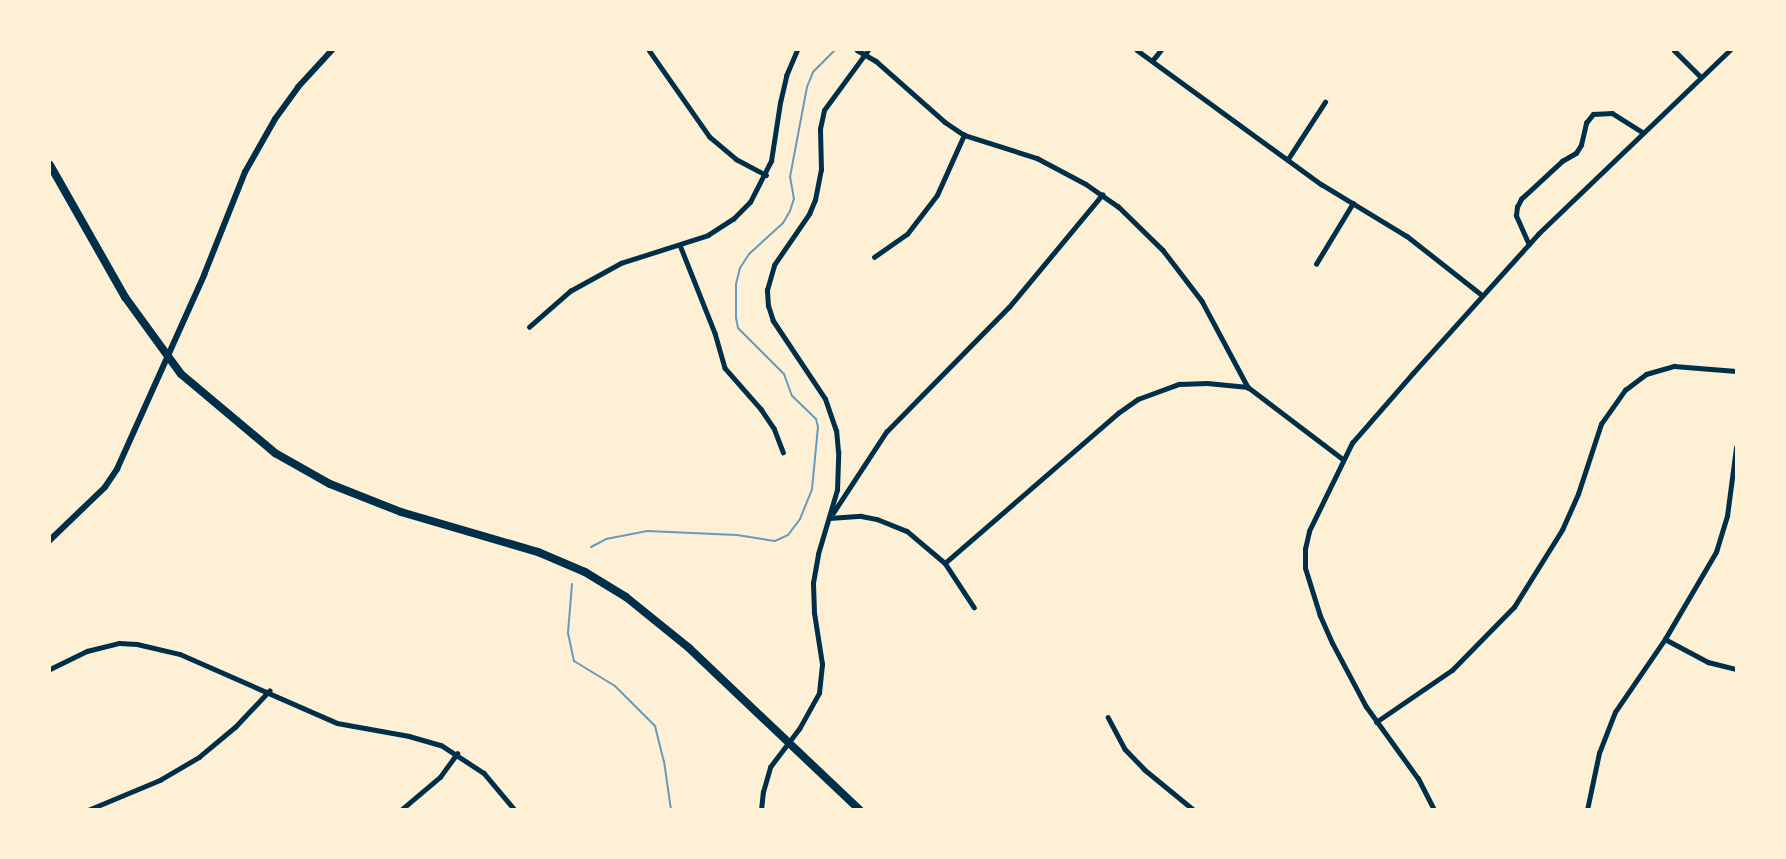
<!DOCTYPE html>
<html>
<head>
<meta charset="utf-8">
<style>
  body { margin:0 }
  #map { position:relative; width:1786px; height:859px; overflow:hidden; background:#fdf0d5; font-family:"Exo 2",sans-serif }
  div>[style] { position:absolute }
  .stream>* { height:2px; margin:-1px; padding:0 1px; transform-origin:1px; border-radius:1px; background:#669bbc }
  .minor>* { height:4.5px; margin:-2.25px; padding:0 2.25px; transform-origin:2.25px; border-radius:2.25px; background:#003049 }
  .tertiary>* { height:6px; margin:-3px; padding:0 3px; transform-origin:3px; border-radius:3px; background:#003049 }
  .primary>* { height:8px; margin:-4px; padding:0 4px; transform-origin:4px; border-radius:4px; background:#003049 }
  span { translate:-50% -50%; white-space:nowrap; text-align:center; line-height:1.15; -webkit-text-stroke:5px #fdf0d5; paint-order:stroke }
  .frame { position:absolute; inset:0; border:51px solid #fdf0d5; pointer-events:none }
</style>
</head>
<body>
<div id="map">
  <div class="stream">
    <i style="left:591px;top:547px;width:17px;rotate:-28deg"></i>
    <i style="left:606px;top:539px;width:42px;rotate:-11deg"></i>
    <i style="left:647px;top:531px;width:90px;rotate:2.5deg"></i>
    <i style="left:737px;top:535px;width:38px;rotate:9deg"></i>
    <i style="left:775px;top:541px;width:14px;rotate:-25deg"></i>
    <i style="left:788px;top:535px;width:20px;rotate:-53deg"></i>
    <i style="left:800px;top:519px;width:32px;rotate:-68deg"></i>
    <i style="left:812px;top:489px;width:62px;rotate:-84.5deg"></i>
    <i style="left:818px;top:427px;width:8px;rotate:-104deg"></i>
    <i style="left:816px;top:419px;width:33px;rotate:-136deg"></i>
    <i style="left:792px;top:396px;width:23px;rotate:-110deg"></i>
    <i style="left:784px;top:374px;width:65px;rotate:-135deg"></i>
    <i style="left:738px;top:328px;width:10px;rotate:-101deg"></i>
    <i style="left:736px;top:318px;width:34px;rotate:-90deg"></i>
    <i style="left:736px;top:284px;width:16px;rotate:-76deg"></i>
    <i style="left:740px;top:268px;width:17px;rotate:-57deg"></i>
    <i style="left:749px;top:254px;width:46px;rotate:-42.4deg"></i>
    <i style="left:783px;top:223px;width:14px;rotate:-60deg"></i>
    <i style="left:790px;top:211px;width:13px;rotate:-72deg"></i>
    <i style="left:794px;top:199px;width:22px;rotate:-100deg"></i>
    <i style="left:790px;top:177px;width:92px;rotate:-79.3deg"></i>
    <i style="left:807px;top:87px;width:16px;rotate:-68deg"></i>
    <i style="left:813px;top:72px;width:31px;rotate:-45deg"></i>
    <i style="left:572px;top:584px;width:49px;rotate:94.7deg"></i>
    <i style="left:568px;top:633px;width:29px;rotate:78deg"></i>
    <i style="left:574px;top:661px;width:48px;rotate:31.4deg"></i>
    <i style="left:615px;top:686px;width:57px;rotate:45deg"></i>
    <i style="left:655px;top:726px;width:36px;rotate:76deg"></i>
    <i style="left:664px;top:761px;width:49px;rotate:81.9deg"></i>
  </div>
  <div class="minor">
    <i style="left:649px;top:50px;width:106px;rotate:55deg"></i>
    <i style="left:710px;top:137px;width:34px;rotate:40deg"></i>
    <i style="left:736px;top:159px;width:34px;rotate:28deg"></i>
    <i style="left:857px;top:50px;width:22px;rotate:30deg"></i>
    <i style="left:876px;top:61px;width:92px;rotate:41.5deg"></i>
    <i style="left:945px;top:122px;width:23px;rotate:34deg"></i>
    <i style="left:964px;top:135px;width:77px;rotate:17.5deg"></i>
    <i style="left:1037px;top:158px;width:55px;rotate:28deg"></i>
    <i style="left:1086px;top:184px;width:39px;rotate:35deg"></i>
    <i style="left:1118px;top:206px;width:63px;rotate:44.4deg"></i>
    <i style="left:1163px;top:250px;width:64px;rotate:52.6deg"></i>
    <i style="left:1202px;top:301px;width:98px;rotate:61.9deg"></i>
    <i style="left:1248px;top:387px;width:119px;rotate:37.2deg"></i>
    <i style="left:1137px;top:50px;width:228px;rotate:36.1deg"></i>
    <i style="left:1321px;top:184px;width:100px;rotate:31.2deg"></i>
    <i style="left:1407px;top:236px;width:95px;rotate:38.2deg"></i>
    <i style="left:1674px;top:50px;width:37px;rotate:45deg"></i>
    <i style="left:1152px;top:61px;width:14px;rotate:-51deg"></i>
    <i style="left:1288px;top:159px;width:68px;rotate:-57deg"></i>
    <i style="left:680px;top:245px;width:95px;rotate:68.3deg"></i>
    <i style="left:715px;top:333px;width:36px;rotate:74deg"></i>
    <i style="left:725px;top:368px;width:55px;rotate:48.7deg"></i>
    <i style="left:761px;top:409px;width:23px;rotate:56deg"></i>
    <i style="left:774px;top:428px;width:26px;rotate:69deg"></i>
    <i style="left:1529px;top:245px;width:32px;rotate:-114deg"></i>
    <i style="left:1516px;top:216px;width:9px;rotate:-84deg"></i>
    <i style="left:1517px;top:207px;width:9px;rotate:-63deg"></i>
    <i style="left:1521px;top:199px;width:56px;rotate:-42.8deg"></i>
    <i style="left:1562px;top:161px;width:16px;rotate:-30deg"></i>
    <i style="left:1576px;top:153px;width:9px;rotate:-58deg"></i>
    <i style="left:1581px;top:145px;width:23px;rotate:-77deg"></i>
    <i style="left:1586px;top:123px;width:11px;rotate:-52deg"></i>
    <i style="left:1593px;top:114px;width:19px;rotate:-3deg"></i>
    <i style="left:1612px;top:113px;width:36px;rotate:32deg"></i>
    <i style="left:874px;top:257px;width:40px;rotate:-34.9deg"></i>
    <i style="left:907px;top:234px;width:49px;rotate:-52.4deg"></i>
    <i style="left:937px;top:195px;width:66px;rotate:-65.8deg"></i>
    <i style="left:1316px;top:264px;width:71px;rotate:-58.8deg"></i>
    <i style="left:529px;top:327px;width:55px;rotate:-41.3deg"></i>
    <i style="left:570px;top:291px;width:58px;rotate:-28.8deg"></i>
    <i style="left:621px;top:263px;width:91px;rotate:-17.8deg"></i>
    <i style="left:708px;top:235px;width:30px;rotate:-33deg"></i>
    <i style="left:733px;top:219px;width:24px;rotate:-45deg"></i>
    <i style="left:750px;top:202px;width:46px;rotate:-62.9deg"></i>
    <i style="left:771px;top:161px;width:59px;rotate:-81.2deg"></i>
    <i style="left:780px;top:103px;width:28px;rotate:-77deg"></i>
    <i style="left:786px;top:76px;width:28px;rotate:-67deg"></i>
    <i style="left:833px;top:513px;width:97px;rotate:-56.8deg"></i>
    <i style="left:886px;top:432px;width:175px;rotate:-45.5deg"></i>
    <i style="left:1009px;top:307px;width:146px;rotate:-50.3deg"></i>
    <i style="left:829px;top:518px;width:32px;rotate:-4deg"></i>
    <i style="left:861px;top:516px;width:16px;rotate:11deg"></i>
    <i style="left:877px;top:519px;width:32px;rotate:22deg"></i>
    <i style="left:907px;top:531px;width:50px;rotate:40.1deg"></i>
    <i style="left:945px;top:563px;width:53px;rotate:56.6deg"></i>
    <i style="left:945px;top:563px;width:229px;rotate:-40.9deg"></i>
    <i style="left:1118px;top:413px;width:24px;rotate:-35deg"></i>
    <i style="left:1138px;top:399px;width:44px;rotate:-20.1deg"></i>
    <i style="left:1179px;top:384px;width:28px;rotate:-2deg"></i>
    <i style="left:1207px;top:383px;width:41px;rotate:5.6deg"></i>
    <i style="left:1665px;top:639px;width:49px;rotate:28.1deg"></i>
    <i style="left:1708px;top:662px;width:29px;rotate:14deg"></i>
    <i style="left:50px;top:669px;width:41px;rotate:-25.9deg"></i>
    <i style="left:87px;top:651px;width:33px;rotate:-14deg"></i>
    <i style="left:119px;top:643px;width:18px;rotate:3deg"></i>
    <i style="left:137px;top:644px;width:44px;rotate:13.1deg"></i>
    <i style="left:180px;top:654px;width:171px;rotate:23.7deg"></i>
    <i style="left:337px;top:723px;width:73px;rotate:10.2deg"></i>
    <i style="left:409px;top:736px;width:33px;rotate:16deg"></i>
    <i style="left:441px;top:745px;width:51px;rotate:33.1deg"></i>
    <i style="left:484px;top:773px;width:48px;rotate:50deg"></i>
    <i style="left:1108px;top:717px;width:36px;rotate:62deg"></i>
    <i style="left:1125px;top:749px;width:28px;rotate:46deg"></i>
    <i style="left:1144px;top:769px;width:65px;rotate:39.4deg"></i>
    <i style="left:1376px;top:722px;width:92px;rotate:-34.4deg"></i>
    <i style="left:1452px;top:670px;width:88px;rotate:-45.5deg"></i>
    <i style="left:1514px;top:607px;width:91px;rotate:-58.1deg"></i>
    <i style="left:1562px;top:530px;width:39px;rotate:-66deg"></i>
    <i style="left:1578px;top:494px;width:74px;rotate:-71.8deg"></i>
    <i style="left:1601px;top:424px;width:42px;rotate:-54.8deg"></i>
    <i style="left:1625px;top:390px;width:26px;rotate:-37deg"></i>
    <i style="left:1646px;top:374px;width:29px;rotate:-16deg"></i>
    <i style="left:1674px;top:366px;width:62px;rotate:4.6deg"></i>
    <i style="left:88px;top:810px;width:78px;rotate:-22.6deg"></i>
    <i style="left:160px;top:780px;width:45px;rotate:-30.5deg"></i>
    <i style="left:199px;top:757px;width:47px;rotate:-39.8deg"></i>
    <i style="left:235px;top:727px;width:50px;rotate:-46.6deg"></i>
    <i style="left:401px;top:810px;width:51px;rotate:-40.2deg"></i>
    <i style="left:440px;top:777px;width:29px;rotate:-54deg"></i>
    <i style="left:761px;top:810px;width:18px;rotate:-84deg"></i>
    <i style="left:763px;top:792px;width:26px;rotate:-74deg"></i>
    <i style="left:770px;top:767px;width:48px;rotate:-52.7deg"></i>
    <i style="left:799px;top:729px;width:41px;rotate:-60.9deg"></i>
    <i style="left:819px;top:693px;width:29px;rotate:-84deg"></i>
    <i style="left:822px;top:664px;width:52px;rotate:-98.9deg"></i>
    <i style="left:814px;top:613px;width:30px;rotate:-92deg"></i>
    <i style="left:813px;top:583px;width:29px;rotate:-80deg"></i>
    <i style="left:818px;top:554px;width:67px;rotate:-73.5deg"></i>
    <i style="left:837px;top:490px;width:38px;rotate:-88deg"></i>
    <i style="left:838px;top:452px;width:21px;rotate:-95deg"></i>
    <i style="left:836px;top:431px;width:34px;rotate:-109deg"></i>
    <i style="left:825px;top:399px;width:94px;rotate:-123.7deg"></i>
    <i style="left:773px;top:321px;width:16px;rotate:-108deg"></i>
    <i style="left:768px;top:306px;width:16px;rotate:-94deg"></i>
    <i style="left:767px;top:290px;width:26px;rotate:-74deg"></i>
    <i style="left:774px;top:265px;width:62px;rotate:-55.5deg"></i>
    <i style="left:809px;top:214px;width:15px;rotate:-67deg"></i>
    <i style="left:815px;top:200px;width:31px;rotate:-79deg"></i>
    <i style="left:821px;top:170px;width:41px;rotate:-91.4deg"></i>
    <i style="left:820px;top:129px;width:19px;rotate:-78deg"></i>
    <i style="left:824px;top:110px;width:74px;rotate:-53.7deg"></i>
    <i style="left:1434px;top:810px;width:35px;rotate:-117deg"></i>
    <i style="left:1418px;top:779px;width:89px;rotate:-125.8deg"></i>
    <i style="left:1366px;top:707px;width:72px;rotate:-118deg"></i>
    <i style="left:1332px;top:643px;width:30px;rotate:-114deg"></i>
    <i style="left:1320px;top:616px;width:50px;rotate:-107.4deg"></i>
    <i style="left:1305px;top:568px;width:19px;rotate:-90deg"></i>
    <i style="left:1305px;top:549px;width:18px;rotate:-77deg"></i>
    <i style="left:1309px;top:531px;width:98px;rotate:-64deg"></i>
    <i style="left:1352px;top:443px;width:93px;rotate:-48.9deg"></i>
    <i style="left:1413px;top:373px;width:187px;rotate:-48deg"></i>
    <i style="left:1538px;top:234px;width:266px;rotate:-43.8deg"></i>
    <i style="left:1587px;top:810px;width:58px;rotate:-78.1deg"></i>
    <i style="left:1599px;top:753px;width:44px;rotate:-68.7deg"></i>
    <i style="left:1615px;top:712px;width:88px;rotate:-55.6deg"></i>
    <i style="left:1665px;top:639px;width:101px;rotate:-59.6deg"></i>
    <i style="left:1716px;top:552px;width:38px;rotate:-73deg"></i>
    <i style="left:1727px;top:516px;width:69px;rotate:-82.5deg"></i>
  </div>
  <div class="tertiary">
    <i style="left:50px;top:540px;width:76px;rotate:-43.9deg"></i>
    <i style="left:105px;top:487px;width:22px;rotate:-56deg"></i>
    <i style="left:117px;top:469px;width:213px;rotate:-65.8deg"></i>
    <i style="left:204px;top:275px;width:111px;rotate:-68.3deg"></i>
    <i style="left:245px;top:172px;width:61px;rotate:-60.5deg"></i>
    <i style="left:275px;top:119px;width:39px;rotate:-54deg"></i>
    <i style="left:298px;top:87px;width:50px;rotate:-47.4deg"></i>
  </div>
  <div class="primary">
    <i style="left:50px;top:165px;width:152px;rotate:60.4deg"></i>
    <i style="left:125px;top:297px;width:95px;rotate:54deg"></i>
    <i style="left:181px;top:374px;width:123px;rotate:40deg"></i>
    <i style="left:275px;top:453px;width:63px;rotate:29.4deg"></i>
    <i style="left:330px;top:484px;width:76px;rotate:21.5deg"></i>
    <i style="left:401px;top:512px;width:143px;rotate:16.3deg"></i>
    <i style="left:538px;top:552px;width:51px;rotate:23.1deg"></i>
    <i style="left:585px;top:572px;width:48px;rotate:31.4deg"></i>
    <i style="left:626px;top:597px;width:81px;rotate:39deg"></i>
    <i style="left:689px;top:648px;width:236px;rotate:43.5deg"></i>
  </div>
  <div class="frame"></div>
</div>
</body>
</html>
